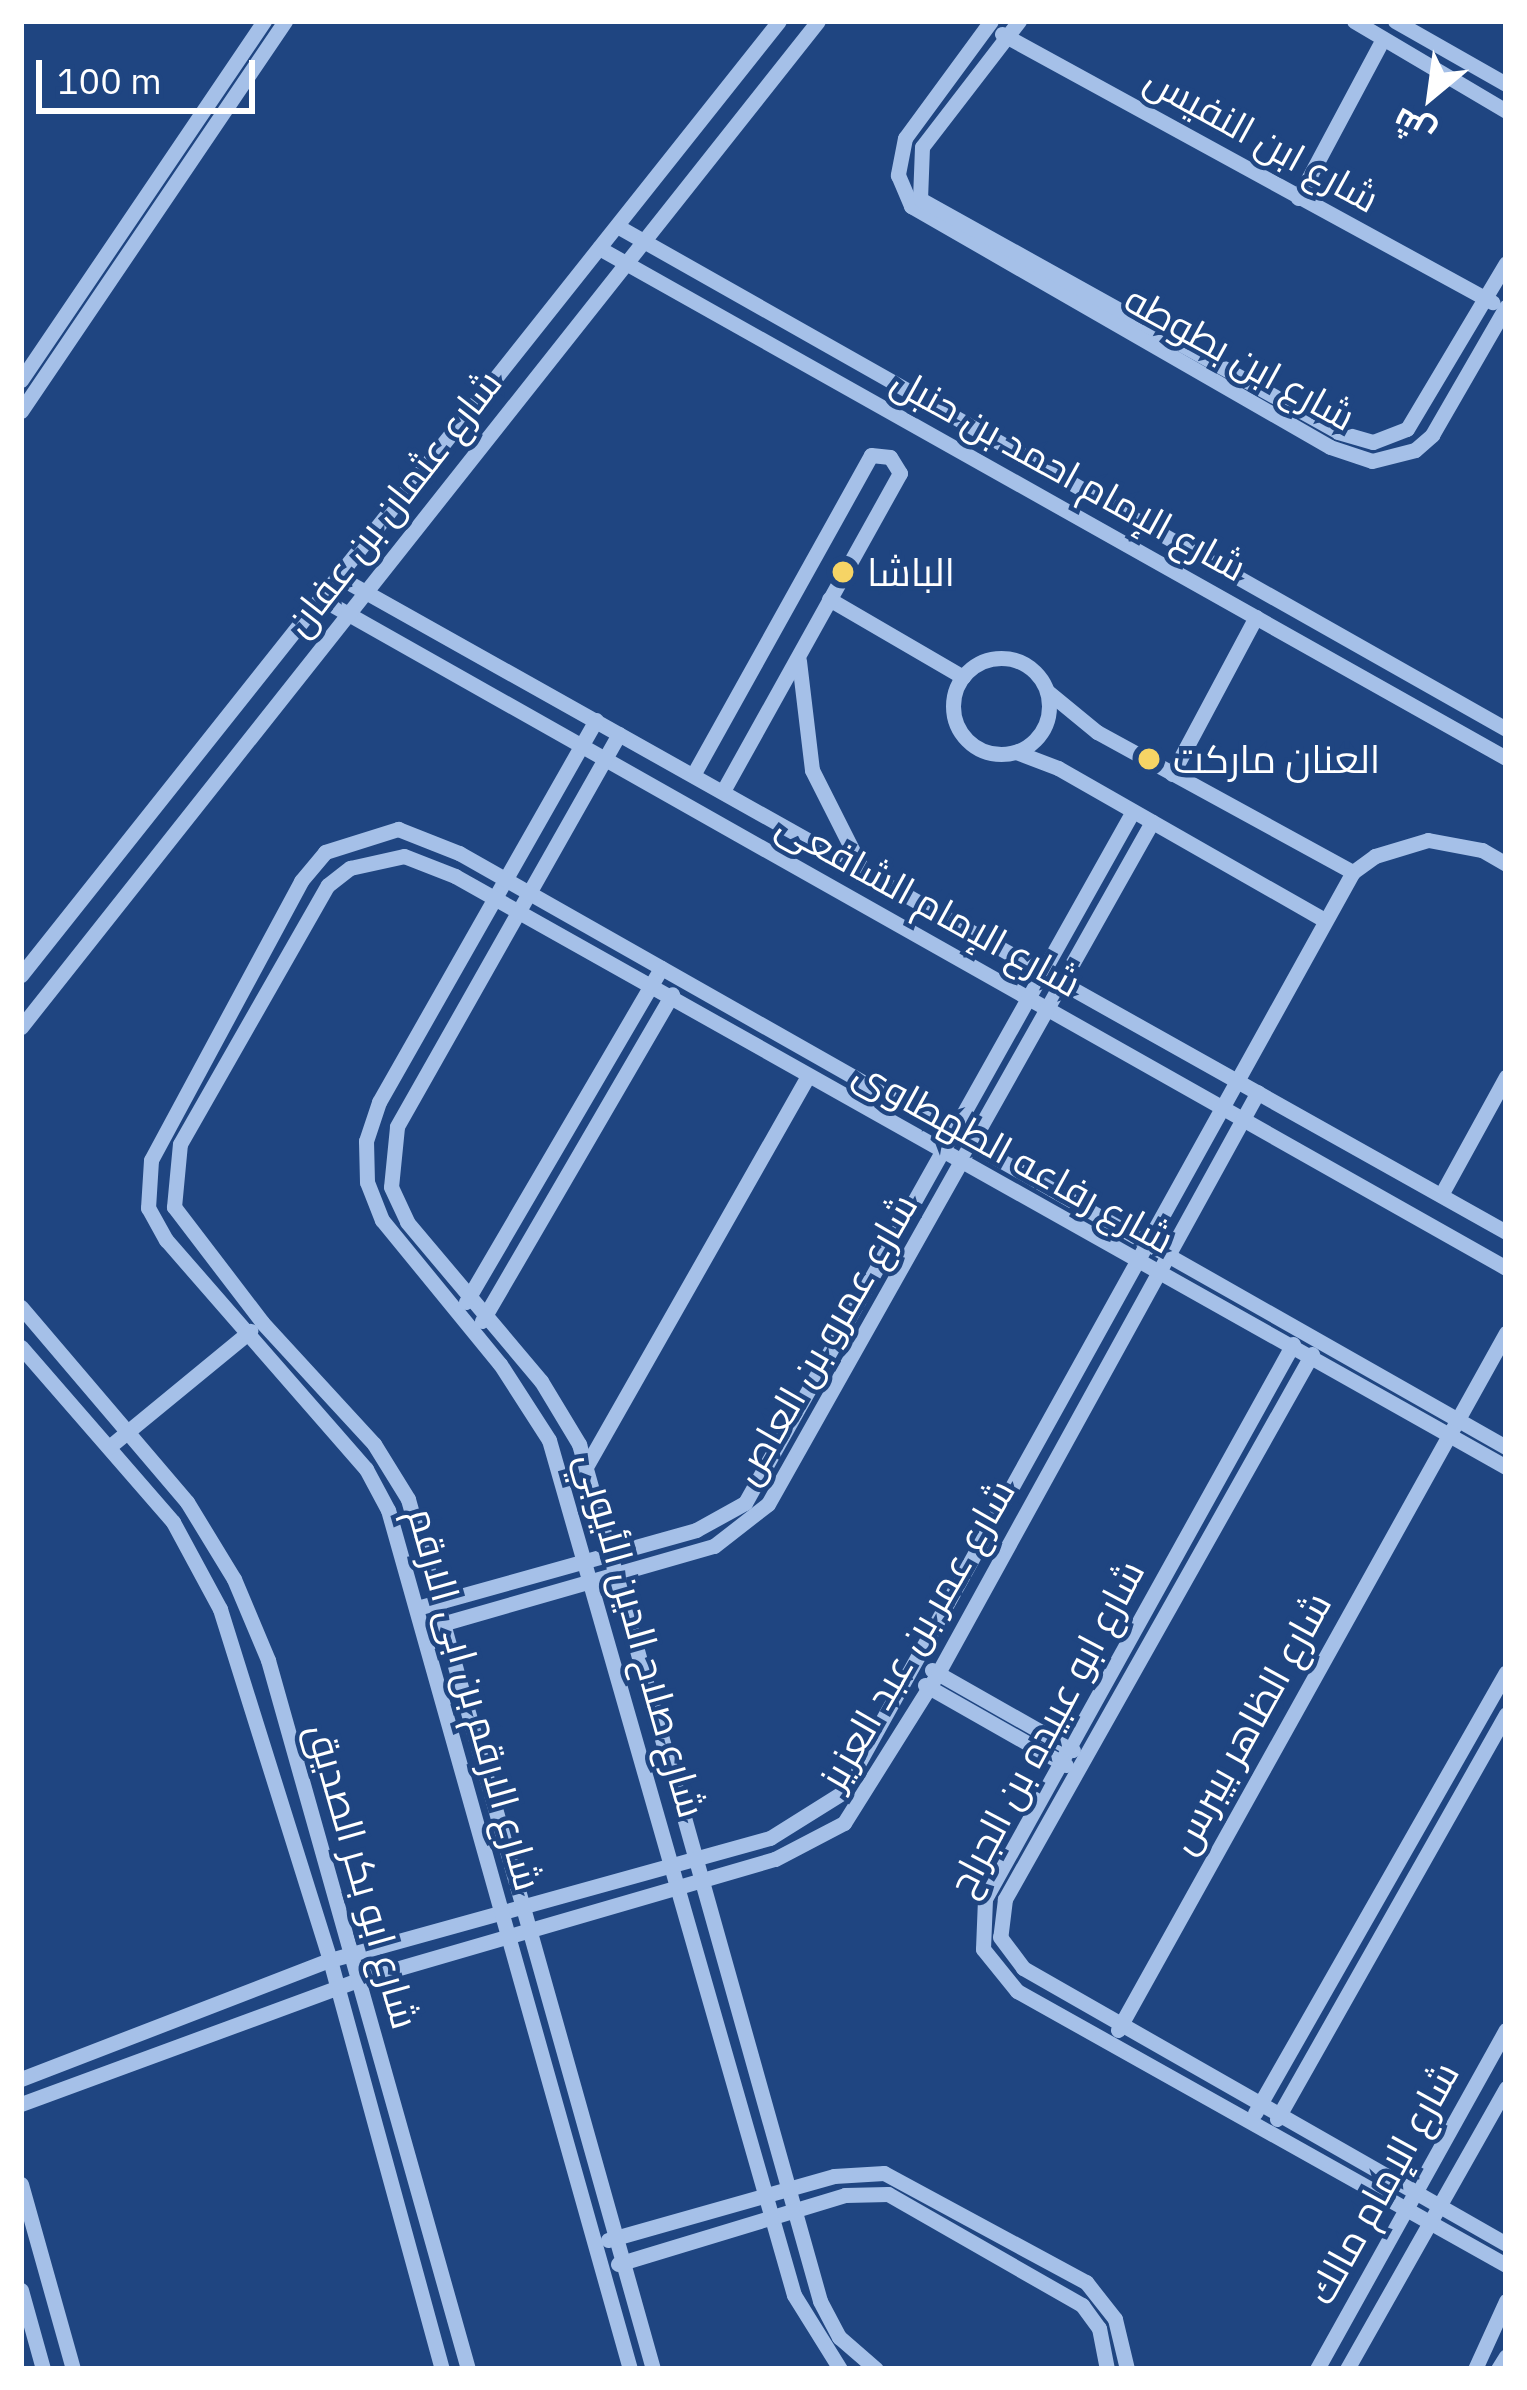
<!DOCTYPE html>
<html>
<head>
<meta charset="utf-8">
<style>
  body { margin:0 }
  #map { position:relative; width:1527px; height:2390px; overflow:hidden; background:#1f4581; font-family:"IBM Plex Sans",Cairo,sans-serif }
  div>[style] { position:absolute }
  .minor>* { height:15px; margin:-7.5px; padding:0 7.5px; transform-origin:7.5px; border-radius:7.5px; background:#a5c0e8 }
  .minor>.ring { margin:-7.5px; padding:0; box-sizing:content-box; background:none; border:15px solid #a5c0e8; border-radius:50% }
  .dots>* { width:33px; height:33px; translate:-50% -50%; box-sizing:border-box; border:6px solid #1f4581; border-radius:50% }
  span { translate:-50% -50%; white-space:nowrap; text-align:center; line-height:1.15; -webkit-text-stroke:9px #1f4581; paint-order:stroke }
  .street-label { font-size:39px; color:#fff }
  .poi-label { font-size:39px; color:#fff }
  .left { translate:0 -50%; text-align:left }
  .frame { position:absolute; inset:0; border:24px solid #fff; pointer-events:none }
  .north { position:absolute; left:1371px; top:36px; width:120px; height:120px; -webkit-text-stroke:9px #1f4581; paint-order:stroke; rotate:209deg; font-size:33px; font-weight:700; line-height:48px; text-align:center; color:#fff }
  .north::after { content:''; display:block; margin:auto; width:42px; height:54px; background:#fff; clip-path:polygon(50% 0,100% 100%,50% 72%,0 100%) }
  .scale { position:absolute; left:36px; top:60px; width:219px; height:54px; box-sizing:border-box; border:6px solid #fff; border-top:0; padding-left:15px; font-size:36px; line-height:42px; white-space:nowrap; color:#fff; -webkit-text-stroke:9px #1f4581; paint-order:stroke }
</style>
</head>
<body>
<div id="map">
  <div class="minor">
    <i style="left:991px;top:21px;width:145px;rotate:126.3deg"></i>
    <i style="left:905px;top:138px;width:38px;rotate:101deg"></i>
    <i style="left:898px;top:175px;width:34px;rotate:67deg"></i>
    <i style="left:911px;top:206px;width:483px;rotate:29.9deg"></i>
    <i style="left:1330px;top:447px;width:44px;rotate:18.4deg"></i>
    <i style="left:1372px;top:461px;width:44px;rotate:-14.3deg"></i>
    <i style="left:1415px;top:450px;width:23px;rotate:-41deg"></i>
    <i style="left:1432px;top:435px;width:148px;rotate:-60deg"></i>
    <i style="left:1019px;top:21px;width:159px;rotate:127.6deg"></i>
    <i style="left:922px;top:147px;width:52px;rotate:92.2deg"></i>
    <i style="left:920px;top:199px;width:479px;rotate:29.1deg"></i>
    <i style="left:1338px;top:432px;width:36px;rotate:16deg"></i>
    <i style="left:1373px;top:442px;width:36px;rotate:-21deg"></i>
    <i style="left:1407px;top:429px;width:193px;rotate:-59.2deg"></i>
    <i style="left:1354px;top:21px;width:177px;rotate:30.6deg"></i>
    <i style="left:1395px;top:21px;width:128px;rotate:29.6deg"></i>
    <i style="left:1002px;top:34px;width:559px;rotate:28.68deg"></i>
    <i style="left:1298px;top:198px;width:178px;rotate:-61.9deg"></i>
    <i style="left:617px;top:226px;width:1021px;rotate:29.5deg"></i>
    <i style="left:599px;top:248px;width:1041px;rotate:29.35deg"></i>
    <i style="left:21px;top:380px;width:434px;rotate:-55.9deg"></i>
    <i style="left:21px;top:411px;width:471px;rotate:-55.9deg"></i>
    <i style="left:337px;top:576px;width:1340px;rotate:29.3deg"></i>
    <i style="left:320px;top:598px;width:1362px;rotate:29.46deg"></i>
    <i style="left:829px;top:599px;width:155px;rotate:30.2deg"></i>
    <i class="ring" style="left:953px;top:658px;width:81px;height:81px"></i>
    <i style="left:799px;top:661px;width:110px;rotate:83.2deg"></i>
    <i style="left:812px;top:770px;width:111px;rotate:63.2deg"></i>
    <i style="left:1047px;top:691px;width:65px;rotate:39.4deg"></i>
    <i style="left:1097px;top:732px;width:292px;rotate:28.7deg"></i>
    <i style="left:596px;top:720px;width:439px;rotate:119.6deg"></i>
    <i style="left:379px;top:1102px;width:41px;rotate:108.4deg"></i>
    <i style="left:366px;top:1141px;width:41px;rotate:88.6deg"></i>
    <i style="left:367px;top:1182px;width:41px;rotate:68.5deg"></i>
    <i style="left:382px;top:1220px;width:186px;rotate:50.7deg"></i>
    <i style="left:500px;top:1364px;width:90px;rotate:57.2deg"></i>
    <i style="left:549px;top:1440px;width:889px;rotate:74.01deg"></i>
    <i style="left:794px;top:2295px;width:87px;rotate:58.1deg"></i>
    <i style="left:619px;top:734px;width:451px;rotate:119.5deg"></i>
    <i style="left:397px;top:1127px;width:60px;rotate:95.7deg"></i>
    <i style="left:391px;top:1187px;width:38px;rotate:65deg"></i>
    <i style="left:407px;top:1222px;width:208px;rotate:49.9deg"></i>
    <i style="left:541px;top:1381px;width:74px;rotate:58.9deg"></i>
    <i style="left:579px;top:1444px;width:890px;rotate:74.29deg"></i>
    <i style="left:820px;top:2301px;width:41px;rotate:62.2deg"></i>
    <i style="left:839px;top:2337px;width:49px;rotate:40.9deg"></i>
    <i style="left:1016px;top:752px;width:45px;rotate:20.9deg"></i>
    <i style="left:1058px;top:768px;width:306px;rotate:29.7deg"></i>
    <i style="left:1172px;top:774px;width:178px;rotate:-61.9deg"></i>
    <i style="left:693px;top:775px;width:366px;rotate:-60.9deg"></i>
    <i style="left:871px;top:455px;width:19px;rotate:6deg"></i>
    <i style="left:890px;top:457px;width:19px;rotate:58deg"></i>
    <i style="left:900px;top:473px;width:364px;rotate:119.1deg"></i>
    <i style="left:21px;top:975px;width:1218px;rotate:-51.53deg"></i>
    <i style="left:21px;top:1027px;width:1283px;rotate:-51.61deg"></i>
    <i style="left:1441px;top:1195px;width:135px;rotate:-61.2deg"></i>
    <i style="left:466px;top:1302px;width:387px;rotate:-59.7deg"></i>
    <i style="left:21px;top:1307px;width:256px;rotate:49.6deg"></i>
    <i style="left:187px;top:1502px;width:90px;rotate:58.6deg"></i>
    <i style="left:234px;top:1579px;width:88px;rotate:67.2deg"></i>
    <i style="left:268px;top:1660px;width:737px;rotate:74.25deg"></i>
    <i style="left:482px;top:1321px;width:378px;rotate:-59.8deg"></i>
    <i style="left:1293px;top:1344px;width:635px;rotate:119.03deg"></i>
    <i style="left:985px;top:1899px;width:50px;rotate:92.3deg"></i>
    <i style="left:983px;top:1949px;width:54px;rotate:51deg"></i>
    <i style="left:1017px;top:1991px;width:561px;rotate:29.26deg"></i>
    <i style="left:21px;top:1347px;width:232px;rotate:49deg"></i>
    <i style="left:173px;top:1522px;width:99px;rotate:61.6deg"></i>
    <i style="left:220px;top:1609px;width:368px;rotate:72.6deg"></i>
    <i style="left:330px;top:1960px;width:424px;rotate:74.7deg"></i>
    <i style="left:1312px;top:1354px;width:626px;rotate:119.39deg"></i>
    <i style="left:1005px;top:1899px;width:38px;rotate:97deg"></i>
    <i style="left:1000px;top:1937px;width:39px;rotate:53deg"></i>
    <i style="left:1023px;top:1968px;width:556px;rotate:29.74deg"></i>
    <i style="left:109px;top:1447px;width:183px;rotate:-39.4deg"></i>
    <i style="left:587px;top:1465px;width:445px;rotate:-60.4deg"></i>
    <i style="left:417px;top:1608px;width:290px;rotate:-15.6deg"></i>
    <i style="left:696px;top:1530px;width:56px;rotate:-28.9deg"></i>
    <i style="left:745px;top:1503px;width:793px;rotate:-60.72deg"></i>
    <i style="left:438px;top:1625px;width:287px;rotate:-16deg"></i>
    <i style="left:714px;top:1546px;width:68px;rotate:-37.9deg"></i>
    <i style="left:768px;top:1504px;width:783px;rotate:-60.62deg"></i>
    <i style="left:932px;top:1670px;width:162px;rotate:29.6deg"></i>
    <i style="left:925px;top:1685px;width:162px;rotate:29.6deg"></i>
    <i style="left:1118px;top:2030px;width:798px;rotate:-60.9deg"></i>
    <i style="left:21px;top:2079px;width:331px;rotate:-21.1deg"></i>
    <i style="left:330px;top:1960px;width:457px;rotate:-15.5deg"></i>
    <i style="left:770px;top:1838px;width:85px;rotate:-32deg"></i>
    <i style="left:842px;top:1793px;width:1053px;rotate:-60.98deg"></i>
    <i style="left:1353px;top:872px;width:27px;rotate:-36deg"></i>
    <i style="left:1375px;top:856px;width:55px;rotate:-16.8deg"></i>
    <i style="left:1428px;top:840px;width:55px;rotate:10.5deg"></i>
    <i style="left:1482px;top:850px;width:28px;rotate:30deg"></i>
    <i style="left:21px;top:2104px;width:359px;rotate:-20.2deg"></i>
    <i style="left:358px;top:1980px;width:434px;rotate:-16.2deg"></i>
    <i style="left:775px;top:1859px;width:78px;rotate:-27.6deg"></i>
    <i style="left:844px;top:1823px;width:177px;rotate:-57.9deg"></i>
    <i style="left:938px;top:1673px;width:663px;rotate:-61.16deg"></i>
    <i style="left:1255px;top:2113px;width:507px;rotate:-60.35deg"></i>
    <i style="left:1277px;top:2119px;width:465px;rotate:-60.5deg"></i>
    <i style="left:21px;top:2184px;width:192px;rotate:74.3deg"></i>
    <i style="left:608px;top:2240px;width:235px;rotate:-15.8deg"></i>
    <i style="left:834px;top:2176px;width:50px;rotate:-3.4deg"></i>
    <i style="left:884px;top:2173px;width:230px;rotate:28.4deg"></i>
    <i style="left:1086px;top:2282px;width:47px;rotate:51.9deg"></i>
    <i style="left:1115px;top:2319px;width:51px;rotate:76.5deg"></i>
    <i style="left:618px;top:2264px;width:237px;rotate:-16.9deg"></i>
    <i style="left:845px;top:2195px;width:43px;rotate:-1.3deg"></i>
    <i style="left:888px;top:2194px;width:224px;rotate:29.8deg"></i>
    <i style="left:1082px;top:2305px;width:29px;rotate:54deg"></i>
    <i style="left:1099px;top:2328px;width:42px;rotate:79deg"></i>
    <i style="left:21px;top:2290px;width:82px;rotate:74.4deg"></i>
    <i style="left:630px;top:2369px;width:892px;rotate:-105.73deg"></i>
    <i style="left:388px;top:1510px;width:47px;rotate:-118.2deg"></i>
    <i style="left:366px;top:1469px;width:304px;rotate:-131.1deg"></i>
    <i style="left:166px;top:1240px;width:37px;rotate:-119deg"></i>
    <i style="left:148px;top:1208px;width:48px;rotate:-86.4deg"></i>
    <i style="left:151px;top:1160px;width:317px;rotate:-61.7deg"></i>
    <i style="left:301px;top:881px;width:38px;rotate:-50deg"></i>
    <i style="left:325px;top:852px;width:77px;rotate:-17.5deg"></i>
    <i style="left:398px;top:829px;width:66px;rotate:21.5deg"></i>
    <i style="left:459px;top:853px;width:1204px;rotate:29.57deg"></i>
    <i style="left:653px;top:2369px;width:904px;rotate:-105.73deg"></i>
    <i style="left:408px;top:1499px;width:65px;rotate:-121.7deg"></i>
    <i style="left:374px;top:1444px;width:166px;rotate:-132.6deg"></i>
    <i style="left:262px;top:1322px;width:145px;rotate:-127.4deg"></i>
    <i style="left:174px;top:1207px;width:63px;rotate:-84.6deg"></i>
    <i style="left:180px;top:1144px;width:298px;rotate:-60.3deg"></i>
    <i style="left:328px;top:885px;width:28px;rotate:-38deg"></i>
    <i style="left:350px;top:868px;width:55px;rotate:-12.5deg"></i>
    <i style="left:404px;top:856px;width:55px;rotate:21.4deg"></i>
    <i style="left:455px;top:876px;width:1206px;rotate:29.35deg"></i>
    <i style="left:1317px;top:2369px;width:388px;rotate:-60.9deg"></i>
    <i style="left:1347px;top:2369px;width:323px;rotate:-60.5deg"></i>
    <i style="left:1475px;top:2369px;width:75px;rotate:-65.5deg"></i>
    <i style="left:1498px;top:2369px;width:15px;rotate:-58deg"></i>
  </div>
  <div class="dots">
    <i style="left:843px;top:572px;background:#f6d465"></i>
    <i style="left:1149px;top:759px;background:#f6d465"></i>
  </div>
  <div class="street-label">
    <span style="left:1262px;top:139px;rotate:29deg">شارع ابن النفيس</span>
    <span style="left:1240px;top:358px;rotate:29deg">شارع ابن بطوطه</span>
    <span style="left:1069px;top:474px;rotate:29deg">شارع الإمام احمد بن حنبل</span>
    <span style="left:393px;top:503px;rotate:-52deg">شارع عثمان بن عفان</span>
    <span style="left:929px;top:904px;rotate:29deg">شارع الإمام الشافعى</span>
    <span style="left:1014px;top:1156px;rotate:29deg">شارع رفاعه الطهطاوى</span>
    <span style="left:825px;top:1339px;rotate:-60deg">شارع عمرو بن العاص</span>
    <span style="left:917px;top:1634px;rotate:-60deg">شارع عمر بن عبد العزيز</span>
    <span style="left:641px;top:1635px;rotate:74deg">شارع صلاح الدين الأيوبي</span>
    <span style="left:475px;top:1699px;rotate:74deg">شارع الارقم بن ابى الارقم</span>
    <span style="left:1250px;top:1723px;rotate:-61deg">شارع الظاهر بيبرس</span>
    <span style="left:1046px;top:1728px;rotate:-62deg">شارع ابو عبيده بن الجراح</span>
    <span style="left:363px;top:1876px;rotate:74deg">شارع ابو بكر الصديق</span>
    <span style="left:1383px;top:2183px;rotate:-61deg">شارع الإمام مالك</span>
  </div>
  <div class="poi-label">
    <span class="left" style="left:867px;top:572px">الباشا</span>
    <span class="left" style="left:1173px;top:759px">العنان ماركت</span>
  </div>
  <div class="frame"></div>
  <div class="north">ش</div>
  <div class="scale">100 m</div>
</div>
</body>
</html>
